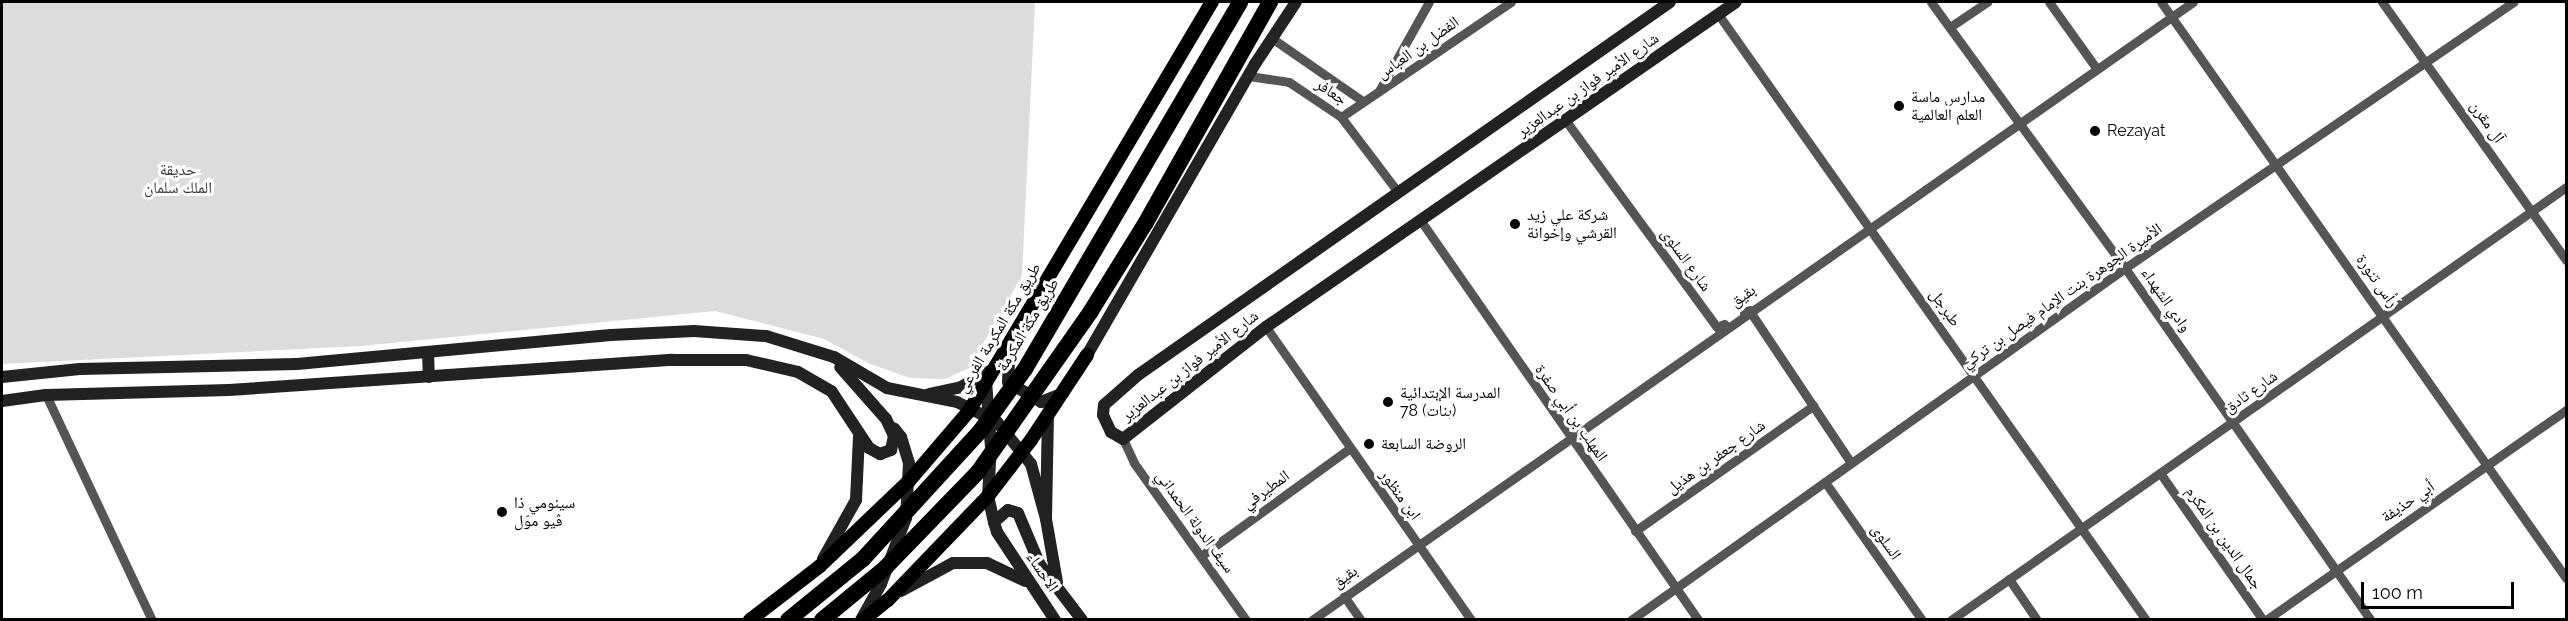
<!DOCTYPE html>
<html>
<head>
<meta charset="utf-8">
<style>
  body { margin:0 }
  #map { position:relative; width:2568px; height:621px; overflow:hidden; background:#fff; font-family:Raleway,"Noto Naskh Arabic",sans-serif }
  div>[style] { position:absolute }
  .green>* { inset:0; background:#dcdcdc }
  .street>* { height:9px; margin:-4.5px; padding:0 4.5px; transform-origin:4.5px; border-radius:4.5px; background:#555 }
  .secondary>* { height:12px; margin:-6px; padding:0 6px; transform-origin:6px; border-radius:6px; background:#222 }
  .primary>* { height:14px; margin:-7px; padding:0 7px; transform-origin:7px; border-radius:7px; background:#000 }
  .highway>* { height:16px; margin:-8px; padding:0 8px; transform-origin:8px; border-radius:8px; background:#000 }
  .dots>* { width:16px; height:16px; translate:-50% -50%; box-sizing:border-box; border:3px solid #fff; border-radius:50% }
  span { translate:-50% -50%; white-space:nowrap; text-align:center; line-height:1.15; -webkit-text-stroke:6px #fff; paint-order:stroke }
  .street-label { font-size:16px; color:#000 }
  .poi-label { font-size:16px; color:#000 }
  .left { translate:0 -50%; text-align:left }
  .park-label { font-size:16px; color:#333 }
  .frame { position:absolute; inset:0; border:3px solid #000; pointer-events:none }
  .scale { position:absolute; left:2361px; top:582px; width:153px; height:27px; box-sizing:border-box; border:3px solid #000; border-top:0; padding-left:8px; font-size:18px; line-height:21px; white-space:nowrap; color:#000; -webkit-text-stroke:4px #fff; paint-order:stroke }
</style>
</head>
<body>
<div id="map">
  <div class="green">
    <i style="clip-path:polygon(2px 2px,1035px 2px,1022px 276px,969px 368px,945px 379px,910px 378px,870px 364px,824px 339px,715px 311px,361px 346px,2px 364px)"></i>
  </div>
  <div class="street">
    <i style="left:1931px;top:2px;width:329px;rotate:53.9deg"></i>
    <i style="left:2125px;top:268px;width:429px;rotate:55.1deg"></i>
    <i style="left:2049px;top:2px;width:81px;rotate:54.5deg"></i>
    <i style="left:2161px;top:2px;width:704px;rotate:54.89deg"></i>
    <i style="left:2382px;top:2px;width:317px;rotate:54.5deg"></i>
    <i style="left:1718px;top:14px;width:742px;rotate:54.77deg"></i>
    <i style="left:1950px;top:27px;width:45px;rotate:-34deg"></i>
    <i style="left:1273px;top:39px;width:107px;rotate:34.7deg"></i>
    <i style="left:1249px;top:76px;width:40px;rotate:8.5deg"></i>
    <i style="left:1289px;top:82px;width:63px;rotate:33.9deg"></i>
    <i style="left:1341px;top:117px;width:94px;rotate:52.8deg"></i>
    <i style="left:1379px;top:91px;width:102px;rotate:-60.7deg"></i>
    <i style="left:1341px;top:117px;width:205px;rotate:-34.1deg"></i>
    <i style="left:1566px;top:121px;width:255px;rotate:53.8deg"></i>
    <i style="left:1717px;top:327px;width:8px;rotate:-23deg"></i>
    <i style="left:1421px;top:221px;width:486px;rotate:55.2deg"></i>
    <i style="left:1744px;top:313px;width:6px;rotate:-31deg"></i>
    <i style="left:1749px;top:310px;width:184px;rotate:56.3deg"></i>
    <i style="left:1266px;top:327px;width:358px;rotate:55deg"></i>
    <i style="left:46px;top:395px;width:249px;rotate:64.8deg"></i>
    <i style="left:1123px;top:439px;width:26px;rotate:65deg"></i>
    <i style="left:1134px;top:463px;width:193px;rotate:54.5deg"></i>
    <i style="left:2160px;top:473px;width:179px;rotate:55deg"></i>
    <i style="left:1825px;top:482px;width:169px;rotate:54.9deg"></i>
    <i style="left:1635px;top:531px;width:218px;rotate:-35.1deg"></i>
    <i style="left:1201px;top:556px;width:183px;rotate:-35.9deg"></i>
    <i style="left:2009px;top:579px;width:50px;rotate:55.7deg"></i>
    <i style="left:1344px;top:596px;width:29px;rotate:55deg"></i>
    <i style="left:1312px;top:620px;width:1076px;rotate:-35.05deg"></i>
    <i style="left:1631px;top:620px;width:607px;rotate:-35.47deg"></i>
    <i style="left:2125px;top:268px;width:471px;rotate:-34.4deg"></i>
    <i style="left:1951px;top:620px;width:752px;rotate:-35.15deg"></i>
    <i style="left:2266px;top:620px;width:366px;rotate:-35deg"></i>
  </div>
  <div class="secondary">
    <i style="left:1670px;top:2px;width:650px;rotate:144.96deg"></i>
    <i style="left:1138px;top:375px;width:45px;rotate:138.6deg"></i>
    <i style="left:1104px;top:405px;width:10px;rotate:96deg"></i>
    <i style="left:1103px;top:415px;width:19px;rotate:65deg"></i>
    <i style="left:1111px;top:432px;width:14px;rotate:30deg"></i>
    <i style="left:1123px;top:439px;width:182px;rotate:-38.1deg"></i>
    <i style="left:1266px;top:327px;width:571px;rotate:-34.66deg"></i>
    <i style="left:1010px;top:342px;width:40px;rotate:92.9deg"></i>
    <i style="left:1008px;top:382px;width:39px;rotate:31deg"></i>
    <i style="left:1041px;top:402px;width:24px;rotate:-22deg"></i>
    <i style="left:428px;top:352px;width:25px;rotate:88deg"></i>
    <i style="left:1087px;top:355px;width:336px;rotate:-60deg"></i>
    <i style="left:1255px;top:64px;width:74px;rotate:-56.5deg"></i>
    <i style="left:2px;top:377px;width:78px;rotate:-5.9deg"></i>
    <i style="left:80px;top:369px;width:217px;rotate:-1.3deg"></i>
    <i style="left:297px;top:364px;width:315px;rotate:-5.3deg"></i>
    <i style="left:611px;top:335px;width:83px;rotate:-2.8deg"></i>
    <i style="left:694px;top:331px;width:72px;rotate:4deg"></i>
    <i style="left:766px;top:336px;width:71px;rotate:17.2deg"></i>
    <i style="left:834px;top:357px;width:61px;rotate:30.3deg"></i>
    <i style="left:887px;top:388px;width:71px;rotate:11.3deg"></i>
    <i style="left:957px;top:402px;width:45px;rotate:26.6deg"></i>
    <i style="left:997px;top:422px;width:54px;rotate:51deg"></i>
    <i style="left:1031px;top:464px;width:57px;rotate:74.7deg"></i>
    <i style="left:986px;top:381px;width:66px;rotate:85.7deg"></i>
    <i style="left:991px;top:447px;width:49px;rotate:93.5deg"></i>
    <i style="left:988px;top:496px;width:27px;rotate:77deg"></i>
    <i style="left:929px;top:394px;width:33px;rotate:-12deg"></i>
    <i style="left:961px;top:387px;width:37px;rotate:-29deg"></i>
    <i style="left:2px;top:401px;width:44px;rotate:-7.8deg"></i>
    <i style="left:46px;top:395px;width:183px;rotate:-1.6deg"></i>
    <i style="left:229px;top:390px;width:444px;rotate:-3.9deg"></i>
    <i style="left:672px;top:360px;width:74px"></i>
    <i style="left:746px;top:360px;width:53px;rotate:13deg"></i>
    <i style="left:798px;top:372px;width:39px;rotate:30deg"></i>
    <i style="left:832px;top:392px;width:67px;rotate:56.5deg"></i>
    <i style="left:869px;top:448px;width:13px;rotate:29deg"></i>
    <i style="left:880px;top:454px;width:12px;rotate:-20deg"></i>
    <i style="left:891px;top:450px;width:14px;rotate:-78deg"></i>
    <i style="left:894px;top:436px;width:19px;rotate:-115deg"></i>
    <i style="left:886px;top:419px;width:69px;rotate:-131.5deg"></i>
    <i style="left:1048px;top:414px;width:105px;rotate:91.1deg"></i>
    <i style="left:1046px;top:519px;width:64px;rotate:80.1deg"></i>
    <i style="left:823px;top:559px;width:68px;rotate:-60.8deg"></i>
    <i style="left:856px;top:500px;width:63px;rotate:-87.3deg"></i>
    <i style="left:901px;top:591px;width:59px;rotate:-28.3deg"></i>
    <i style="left:953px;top:563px;width:34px"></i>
    <i style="left:987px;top:563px;width:42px;rotate:25.3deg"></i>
    <i style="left:861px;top:620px;width:41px;rotate:-60.9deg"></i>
    <i style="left:881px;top:584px;width:71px;rotate:-69.3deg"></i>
    <i style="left:906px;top:518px;width:55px;rotate:-86.9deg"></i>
    <i style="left:909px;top:463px;width:27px;rotate:-107deg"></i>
    <i style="left:901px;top:437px;width:11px;rotate:-128deg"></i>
    <i style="left:1055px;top:620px;width:105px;rotate:-123.4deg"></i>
    <i style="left:997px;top:532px;width:10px;rotate:-107deg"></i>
    <i style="left:994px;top:522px;width:18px;rotate:-41deg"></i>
    <i style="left:1008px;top:510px;width:10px;rotate:17deg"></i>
    <i style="left:1018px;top:513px;width:56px;rotate:67.1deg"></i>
    <i style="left:1040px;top:565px;width:69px;rotate:52.6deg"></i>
  </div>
  <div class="primary">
    <i style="left:750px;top:620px;width:88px;rotate:-37.6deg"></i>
    <i style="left:820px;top:566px;width:123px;rotate:-43.7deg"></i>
    <i style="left:909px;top:481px;width:92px;rotate:-49.4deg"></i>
    <i style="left:969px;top:411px;width:476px;rotate:-59.3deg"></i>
    <i style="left:863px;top:620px;width:32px;rotate:-39deg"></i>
    <i style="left:888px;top:600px;width:144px;rotate:-46.1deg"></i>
    <i style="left:988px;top:496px;width:71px;rotate:-52.5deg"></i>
    <i style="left:1031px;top:440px;width:102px;rotate:-56.6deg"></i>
  </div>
  <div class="highway">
    <i style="left:788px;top:620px;width:97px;rotate:-39.1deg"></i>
    <i style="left:863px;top:559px;width:175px;rotate:-47.5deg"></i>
    <i style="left:981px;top:430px;width:75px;rotate:-54.2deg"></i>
    <i style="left:1025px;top:369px;width:425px;rotate:-59.6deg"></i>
    <i style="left:822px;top:620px;width:82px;rotate:-39.5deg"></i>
    <i style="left:885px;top:568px;width:134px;rotate:-45.9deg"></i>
    <i style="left:978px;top:472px;width:197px;rotate:-54.9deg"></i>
    <i style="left:1091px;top:311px;width:102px;rotate:-58.2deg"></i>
    <i style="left:1145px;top:224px;width:255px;rotate:-60.6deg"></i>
  </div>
  <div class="dots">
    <i style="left:1899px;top:106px;background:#000"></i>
    <i style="left:2095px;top:131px;background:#000"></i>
    <i style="left:1515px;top:224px;background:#000"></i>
    <i style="left:1388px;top:402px;background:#000"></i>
    <i style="left:1369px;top:444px;background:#000"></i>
    <i style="left:502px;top:512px;background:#000"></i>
  </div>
  <div class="street-label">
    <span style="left:1418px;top:48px;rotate:-35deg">الفضل بن العباس</span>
    <span style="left:1588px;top:85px;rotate:-35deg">شارع الأمير فواز بن عبدالعزير</span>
    <span style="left:1331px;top:92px;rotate:34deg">جعافر</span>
    <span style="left:2487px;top:122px;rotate:55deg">آل مقرن</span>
    <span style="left:1686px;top:260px;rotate:54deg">شارع السلوى</span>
    <span style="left:2377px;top:281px;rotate:55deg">رأس تنورة</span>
    <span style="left:1743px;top:296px;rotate:-35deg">بقيق</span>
    <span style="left:2062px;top:296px;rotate:-35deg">الأميرة الجوهرة بنت الإمام فيصل بن تركي</span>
    <span style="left:2166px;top:300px;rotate:55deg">وادي الشهداء</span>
    <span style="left:1945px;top:308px;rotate:55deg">طبرجل</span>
    <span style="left:1028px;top:325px;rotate:-59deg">طريق مكة المكرمة</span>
    <span style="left:999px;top:328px;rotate:-59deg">طريق مكة المكرمة الفرعي</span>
    <span style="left:1190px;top:366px;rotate:-38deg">شارع الأمير فواز بن عبدالعزير</span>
    <span style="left:2251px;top:392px;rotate:-35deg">شارع ثادق</span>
    <span style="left:1571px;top:413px;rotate:55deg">المهلب بن أبي صفرة</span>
    <span style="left:1716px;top:457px;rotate:-35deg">شارع جعفر بن هذيل</span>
    <span style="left:1266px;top:490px;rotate:-36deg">المطيرفي</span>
    <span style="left:1400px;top:495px;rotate:54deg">ابن منظور</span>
    <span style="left:2408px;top:502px;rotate:-34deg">أبي حذيفة</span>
    <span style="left:1195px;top:522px;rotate:54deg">سيف الدولة الحمداني</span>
    <span style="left:2224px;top:538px;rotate:55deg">جمال الدين بن المكرم</span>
    <span style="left:1886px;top:542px;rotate:55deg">السلوى</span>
    <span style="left:1042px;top:572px;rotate:56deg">الاحساء</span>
    <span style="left:1345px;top:577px;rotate:-36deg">بقيق</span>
  </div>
  <div class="poi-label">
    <span class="left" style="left:1911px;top:106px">مدارس ماسة<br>العلم العالمية</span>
    <span class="left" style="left:2107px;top:131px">Rezayat</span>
    <span class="left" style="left:1527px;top:224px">شركة علي زيد<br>القرشي وإخوانة</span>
    <span class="left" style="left:1400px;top:402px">المدرسة الإبتدائية<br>78 (بنات)</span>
    <span class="left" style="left:1381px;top:444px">الروضة السابعة</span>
    <span class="left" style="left:514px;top:512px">سينومي ذا<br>ڤيو موّل</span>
  </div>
  <div class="park-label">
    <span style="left:178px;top:179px">حديقة<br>الملك سلمان</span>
  </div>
  <div class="frame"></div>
  <div class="scale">100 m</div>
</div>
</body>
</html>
